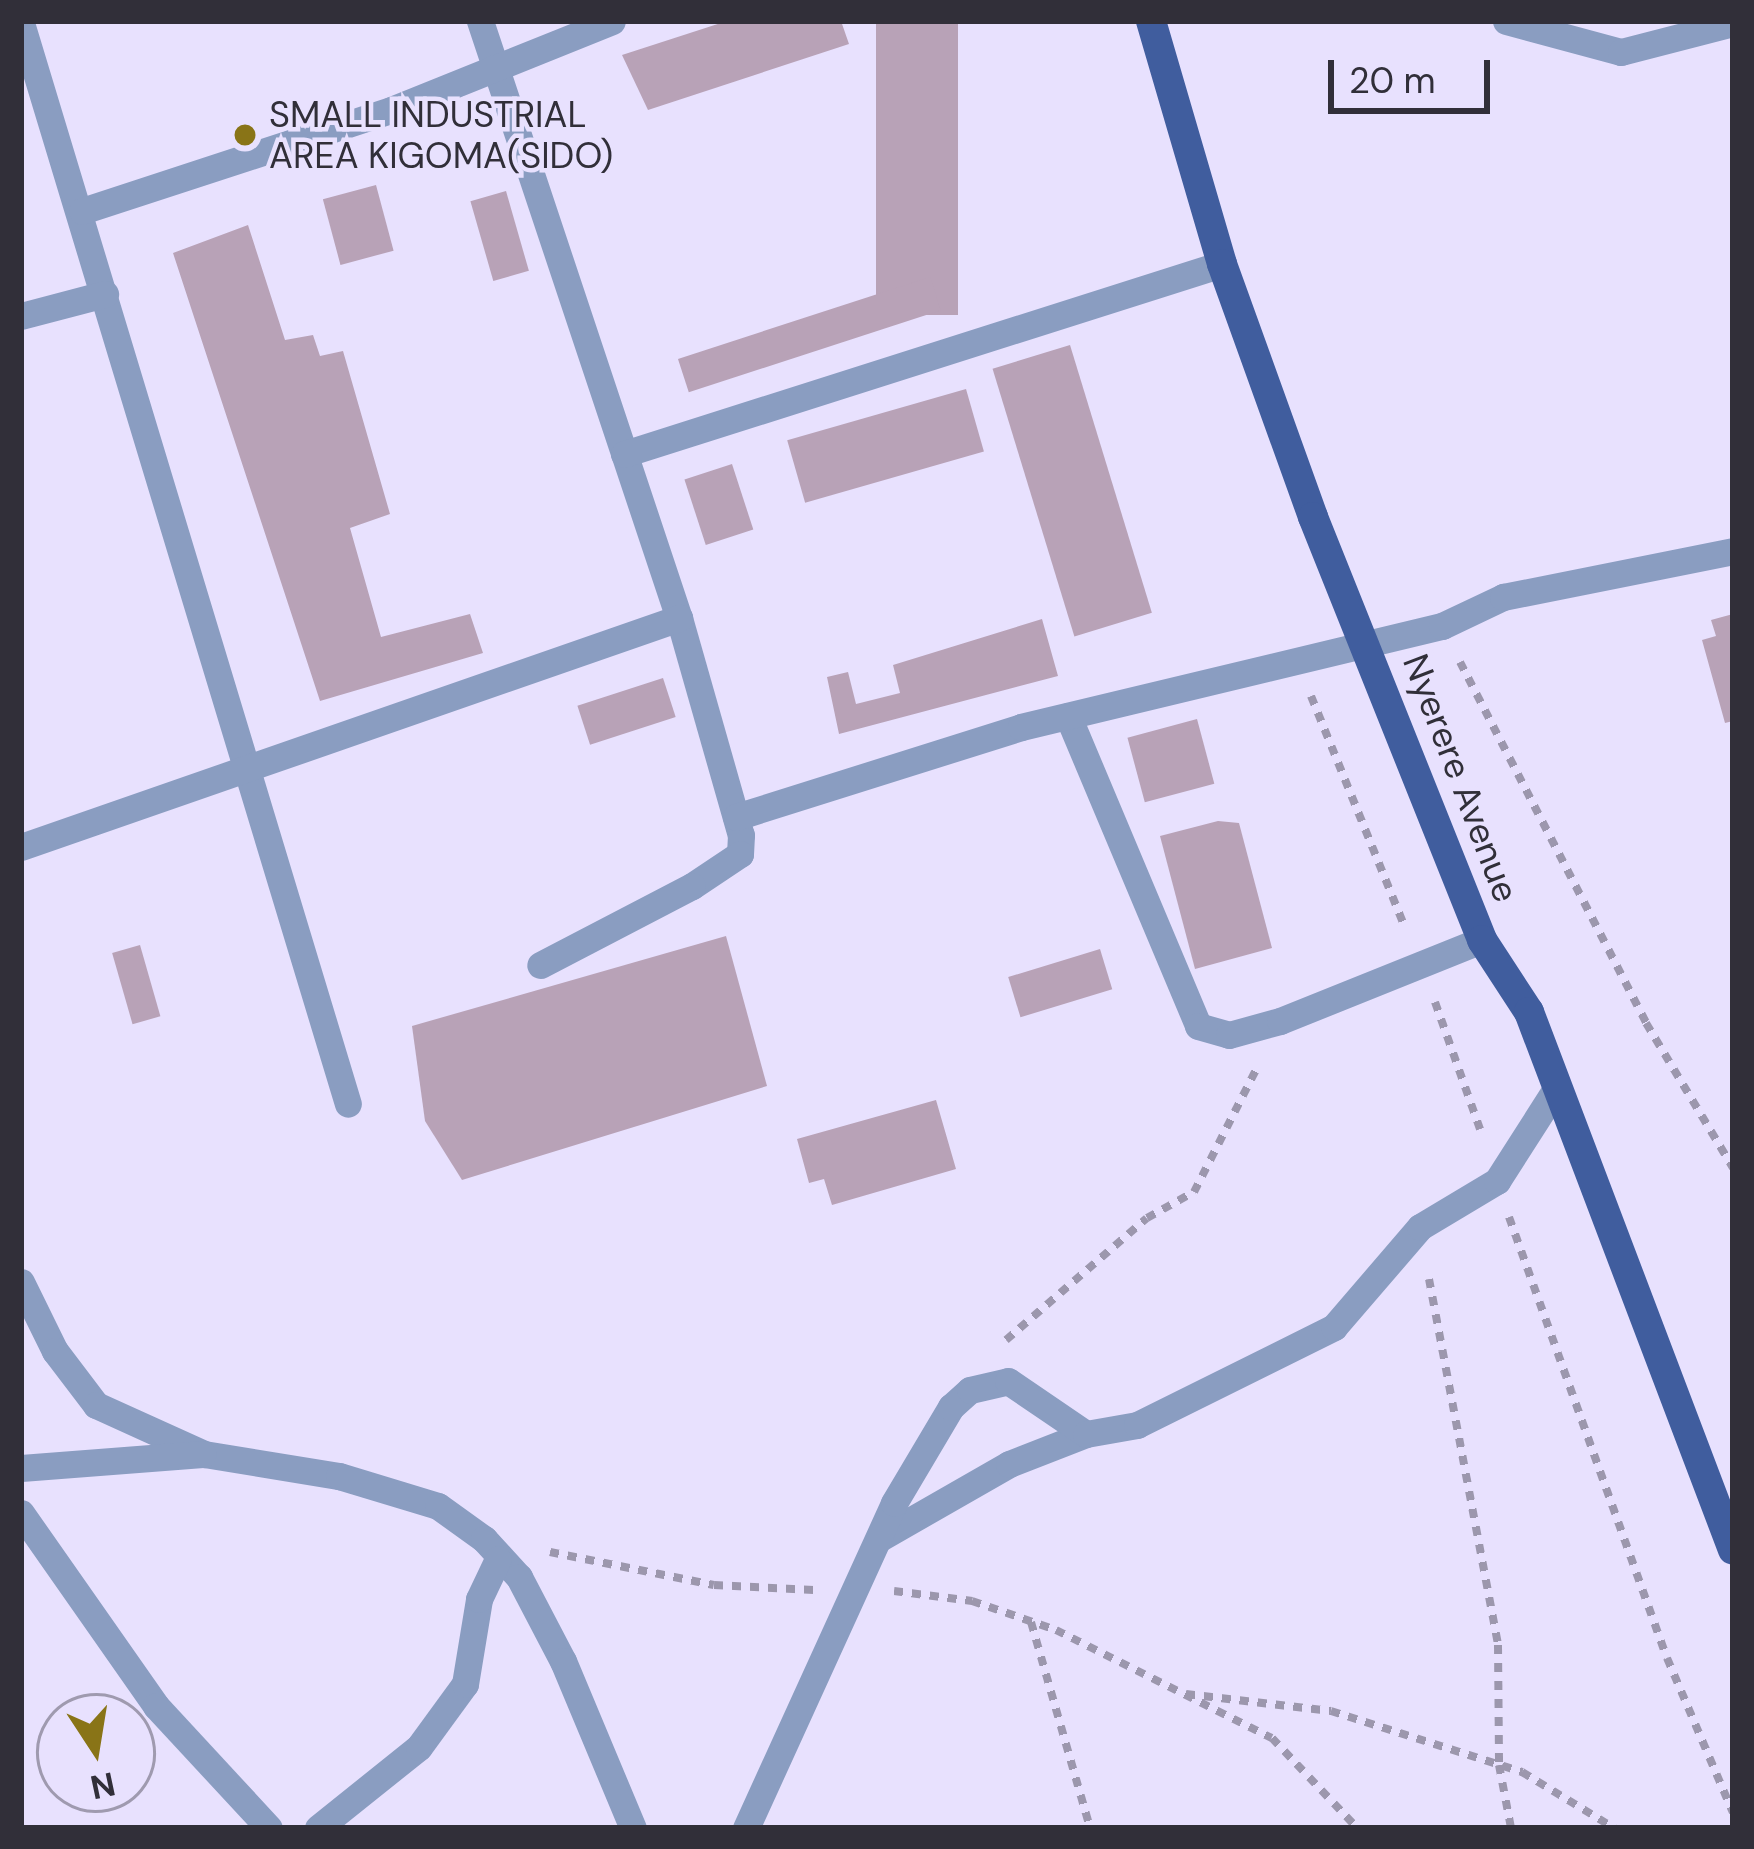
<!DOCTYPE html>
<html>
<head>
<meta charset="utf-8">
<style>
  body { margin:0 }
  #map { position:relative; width:1754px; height:1849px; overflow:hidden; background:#e8e1fe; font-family:"DM Sans",sans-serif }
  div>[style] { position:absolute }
  .building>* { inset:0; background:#b8a2b7; transform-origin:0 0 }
  .path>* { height:8px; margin-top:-4px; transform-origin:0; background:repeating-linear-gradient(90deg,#9c97ad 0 9px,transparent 0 18px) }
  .lane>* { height:27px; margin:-13.5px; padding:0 13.5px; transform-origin:13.5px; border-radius:13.5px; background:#8a9dc1 }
  .primary>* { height:30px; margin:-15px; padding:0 15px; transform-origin:15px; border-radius:15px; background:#405d9e }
  .dots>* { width:33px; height:33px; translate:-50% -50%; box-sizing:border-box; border:6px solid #e8e1fe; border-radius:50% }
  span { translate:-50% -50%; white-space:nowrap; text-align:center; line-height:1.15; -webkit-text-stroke:9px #e8e1fe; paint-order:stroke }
  .poi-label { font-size:36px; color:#312f39 }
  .left { translate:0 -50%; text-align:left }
  .street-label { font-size:36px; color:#312f39 }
  .frame { position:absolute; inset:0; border:24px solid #312f39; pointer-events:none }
  .north { position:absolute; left:36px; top:1693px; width:120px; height:120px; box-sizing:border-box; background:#e8e1fe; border:3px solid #9f9aaf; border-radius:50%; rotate:168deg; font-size:33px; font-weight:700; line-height:48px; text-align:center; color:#312f39 }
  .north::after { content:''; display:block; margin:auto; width:42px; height:54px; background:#897417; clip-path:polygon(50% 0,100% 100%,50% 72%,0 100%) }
  .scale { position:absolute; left:1328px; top:60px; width:162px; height:54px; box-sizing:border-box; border:6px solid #312f39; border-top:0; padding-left:15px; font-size:36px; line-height:42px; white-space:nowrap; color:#312f39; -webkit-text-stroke:9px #e8e1fe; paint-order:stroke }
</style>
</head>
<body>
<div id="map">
  <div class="building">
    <i style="clip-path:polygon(727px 21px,841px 21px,849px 44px,648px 110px,622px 55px)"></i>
    <i style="left:876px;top:21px;width:82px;height:294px"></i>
    <i style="left:376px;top:185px;width:68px;height:55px;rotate:75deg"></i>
    <i style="left:506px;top:191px;width:83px;height:37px;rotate:74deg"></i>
    <i style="clip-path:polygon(248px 225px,285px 340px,313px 335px,320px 356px,343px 351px,390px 514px,350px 528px,381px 637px,470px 614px,483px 653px,320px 701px,173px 253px)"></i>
    <i style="left:930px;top:277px;width:35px;height:265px;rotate:72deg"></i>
    <i style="left:1070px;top:345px;width:280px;height:81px;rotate:73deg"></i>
    <i style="left:966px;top:389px;width:65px;height:186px;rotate:74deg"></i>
    <i style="left:732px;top:464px;width:69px;height:50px;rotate:72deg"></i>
    <i style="clip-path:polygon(1733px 614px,1733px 721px,1725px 723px,1702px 640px,1716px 636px,1711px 620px)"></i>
    <i style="clip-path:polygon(1042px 619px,1058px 676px,839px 734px,827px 677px,848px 672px,856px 704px,900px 693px,893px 665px)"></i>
    <i style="left:663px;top:678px;width:41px;height:90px;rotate:72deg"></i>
    <i style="left:1197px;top:719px;width:67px;height:72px;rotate:75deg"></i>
    <i style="clip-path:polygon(1218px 821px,1239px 823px,1272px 948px,1195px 969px,1160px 836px)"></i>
    <i style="clip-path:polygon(726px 936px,767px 1086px,462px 1180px,425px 1121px,412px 1026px)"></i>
    <i style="left:140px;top:945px;width:74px;height:29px;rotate:74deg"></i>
    <i style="left:1100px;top:949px;width:42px;height:96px;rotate:73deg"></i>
    <i style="clip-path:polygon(936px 1100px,956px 1169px,832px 1205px,824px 1179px,809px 1183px,797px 1139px)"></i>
  </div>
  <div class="path">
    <i style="left:1460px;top:662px;width:406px;rotate:62.7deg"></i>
    <i style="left:1646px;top:1023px;width:169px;rotate:59deg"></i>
    <i style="left:1311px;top:696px;width:249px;rotate:67.9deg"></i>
    <i style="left:1435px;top:1002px;width:135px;rotate:70.5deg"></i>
    <i style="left:1509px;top:1217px;width:468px;rotate:70.3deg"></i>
    <i style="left:1667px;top:1658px;width:168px;rotate:66.9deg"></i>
    <i style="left:1429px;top:1279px;width:372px;rotate:79.3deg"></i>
    <i style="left:1498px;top:1645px;width:120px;rotate:89.5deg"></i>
    <i style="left:1499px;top:1765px;width:64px;rotate:79.2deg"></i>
    <i style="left:1006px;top:1340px;width:186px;rotate:-40.9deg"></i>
    <i style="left:1147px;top:1218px;width:54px;rotate:-29deg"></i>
    <i style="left:1194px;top:1192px;width:139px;rotate:-63.1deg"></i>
    <i style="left:550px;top:1552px;width:167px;rotate:11.4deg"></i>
    <i style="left:714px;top:1585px;width:100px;rotate:2.9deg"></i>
    <i style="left:894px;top:1591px;width:79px;rotate:7.3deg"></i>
    <i style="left:972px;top:1601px;width:89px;rotate:19deg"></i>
    <i style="left:1056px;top:1630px;width:241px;rotate:26.6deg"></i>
    <i style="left:1272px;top:1738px;width:124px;rotate:46.6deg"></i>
    <i style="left:1031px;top:1622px;width:214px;rotate:74deg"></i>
    <i style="left:1186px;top:1694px;width:146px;rotate:6.7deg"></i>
    <i style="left:1331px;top:1711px;width:201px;rotate:17.7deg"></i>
    <i style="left:1522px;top:1772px;width:108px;rotate:31.3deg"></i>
  </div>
  <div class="lane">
    <i style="left:480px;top:21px;width:629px;rotate:71.57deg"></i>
    <i style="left:679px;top:618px;width:226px;rotate:74.1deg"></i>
    <i style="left:741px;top:835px;width:19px;rotate:93deg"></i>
    <i style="left:740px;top:854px;width:58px;rotate:146.3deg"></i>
    <i style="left:692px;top:886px;width:171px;rotate:152.5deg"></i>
    <i style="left:1506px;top:21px;width:119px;rotate:15.1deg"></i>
    <i style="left:1621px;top:52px;width:116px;rotate:-14.5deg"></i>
    <i style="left:21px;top:23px;width:1129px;rotate:73.17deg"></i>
    <i style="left:82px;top:211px;width:325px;rotate:-18.1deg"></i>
    <i style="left:391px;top:110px;width:238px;rotate:-21.9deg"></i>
    <i style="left:21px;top:316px;width:87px;rotate:-14.7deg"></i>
    <i style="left:624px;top:454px;width:627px;rotate:-17.63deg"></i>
    <i style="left:1068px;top:716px;width:336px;rotate:67.2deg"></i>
    <i style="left:1198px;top:1026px;width:32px;rotate:16deg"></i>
    <i style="left:1229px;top:1035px;width:53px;rotate:-15.4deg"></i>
    <i style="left:1280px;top:1021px;width:218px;rotate:-21.9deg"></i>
    <i style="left:736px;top:817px;width:299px;rotate:-17.5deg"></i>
    <i style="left:1021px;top:727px;width:433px;rotate:-13.5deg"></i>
    <i style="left:1442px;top:626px;width:68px;rotate:-25.4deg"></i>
    <i style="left:1503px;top:597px;width:235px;rotate:-11.3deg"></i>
    <i style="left:21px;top:847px;width:697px;rotate:-19.19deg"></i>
    <i style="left:21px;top:1282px;width:77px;rotate:63.8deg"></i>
    <i style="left:55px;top:1351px;width:68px;rotate:52.8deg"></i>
    <i style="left:96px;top:1405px;width:119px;rotate:24.4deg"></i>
    <i style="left:204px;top:1454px;width:137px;rotate:9.3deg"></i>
    <i style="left:339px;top:1476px;width:103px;rotate:16.9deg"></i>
    <i style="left:438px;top:1506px;width:57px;rotate:35.7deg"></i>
    <i style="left:484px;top:1539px;width:52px;rotate:47.4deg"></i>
    <i style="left:519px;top:1577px;width:95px;rotate:62.4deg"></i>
    <i style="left:563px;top:1661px;width:181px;rotate:67.3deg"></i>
    <i style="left:21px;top:1468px;width:182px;rotate:-4.4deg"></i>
    <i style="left:21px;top:1513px;width:236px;rotate:55deg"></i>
    <i style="left:156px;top:1706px;width:166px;rotate:47.2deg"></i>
    <i style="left:880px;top:1538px;width:149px;rotate:-29.8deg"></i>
    <i style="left:1009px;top:1464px;width:83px;rotate:-21.3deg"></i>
    <i style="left:318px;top:1828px;width:129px;rotate:-38.7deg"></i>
    <i style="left:419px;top:1747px;width:78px;rotate:-53.9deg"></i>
    <i style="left:465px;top:1684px;width:86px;rotate:-80.6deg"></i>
    <i style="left:479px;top:1599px;width:44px;rotate:-64.6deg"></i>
    <i style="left:746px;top:1828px;width:357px;rotate:-65.5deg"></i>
    <i style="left:894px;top:1503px;width:112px;rotate:-59.3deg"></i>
    <i style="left:951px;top:1407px;width:25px;rotate:-42deg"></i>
    <i style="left:970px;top:1390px;width:39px;rotate:-13deg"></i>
    <i style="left:1008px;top:1381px;width:94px;rotate:34.2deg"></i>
    <i style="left:1086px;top:1434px;width:52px;rotate:-10deg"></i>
    <i style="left:1137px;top:1425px;width:220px;rotate:-26.4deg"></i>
    <i style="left:1334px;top:1327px;width:132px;rotate:-49.3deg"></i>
    <i style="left:1420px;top:1227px;width:90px;rotate:-30.9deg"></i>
    <i style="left:1497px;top:1181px;width:112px;rotate:-57.4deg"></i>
  </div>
  <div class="primary">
    <i style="left:1151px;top:21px;width:253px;rotate:73.7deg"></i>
    <i style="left:1222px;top:264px;width:269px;rotate:70.2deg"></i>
    <i style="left:1313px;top:517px;width:456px;rotate:68.2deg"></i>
    <i style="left:1482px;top:940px;width:86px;rotate:56.9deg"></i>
    <i style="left:1529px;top:1012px;width:575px;rotate:69.23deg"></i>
  </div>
  <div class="dots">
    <i style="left:245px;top:135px;background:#897417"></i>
  </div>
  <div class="poi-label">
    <span class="left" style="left:269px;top:135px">SMALL INDUSTRIAL<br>AREA KIGOMA(SIDO)</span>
  </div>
  <div class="street-label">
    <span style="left:1461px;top:778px;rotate:69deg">Nyerere Avenue</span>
  </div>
  <div class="frame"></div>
  <div class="north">N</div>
  <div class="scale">20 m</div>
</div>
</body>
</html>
